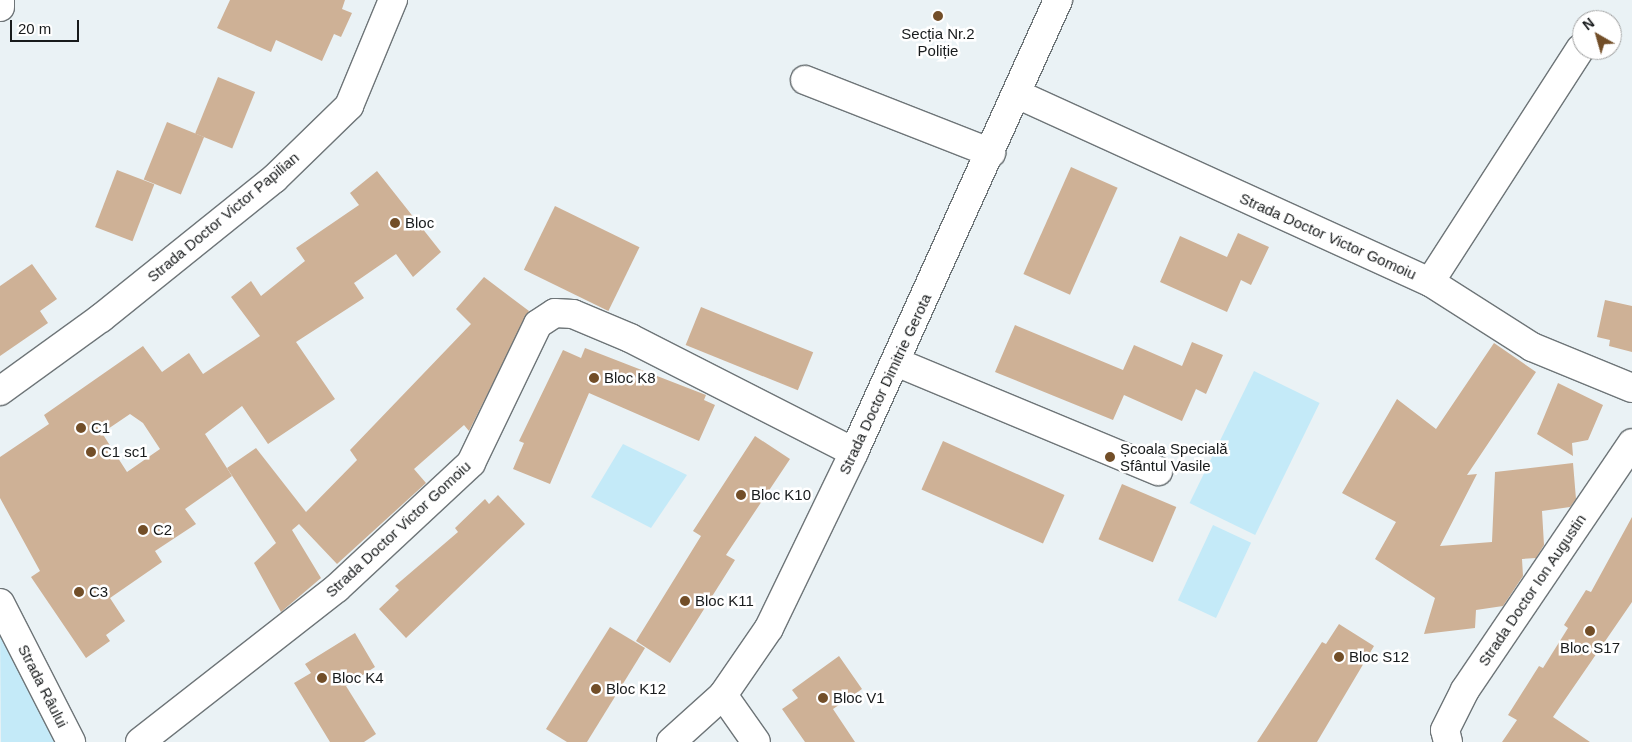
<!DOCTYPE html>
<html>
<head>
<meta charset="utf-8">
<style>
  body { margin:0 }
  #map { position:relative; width:1632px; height:742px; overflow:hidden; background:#eaf2f5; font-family:Helvetica,sans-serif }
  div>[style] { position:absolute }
  .green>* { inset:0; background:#c4eaf8; transform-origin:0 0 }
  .building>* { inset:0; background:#ceb196; transform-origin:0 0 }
  .roads { filter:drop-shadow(1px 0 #6e7578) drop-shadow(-1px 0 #6e7578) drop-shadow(0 1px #6e7578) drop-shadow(0 -1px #6e7578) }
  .minor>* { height:28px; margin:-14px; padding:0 14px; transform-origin:14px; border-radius:14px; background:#fff }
  .major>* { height:28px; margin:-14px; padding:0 14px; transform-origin:14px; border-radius:14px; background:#fff }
  .dots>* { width:14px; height:14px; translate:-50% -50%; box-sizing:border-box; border:2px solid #fff; border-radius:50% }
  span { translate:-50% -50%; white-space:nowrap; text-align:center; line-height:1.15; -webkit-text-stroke:5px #fff; paint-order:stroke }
  .poi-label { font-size:15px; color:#181b1c }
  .left { translate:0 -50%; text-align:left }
  .street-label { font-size:15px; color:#181b1c }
  .north { position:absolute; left:1572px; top:10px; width:50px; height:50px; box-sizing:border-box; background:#fff; border:1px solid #a3a4a4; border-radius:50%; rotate:322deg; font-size:14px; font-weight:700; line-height:20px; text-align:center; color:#181b1c }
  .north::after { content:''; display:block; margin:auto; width:18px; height:22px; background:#724e28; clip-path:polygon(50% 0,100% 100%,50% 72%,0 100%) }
  .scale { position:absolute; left:10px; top:20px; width:69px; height:22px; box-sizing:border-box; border:2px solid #181b1c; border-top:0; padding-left:6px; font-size:15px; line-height:18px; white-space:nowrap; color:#181b1c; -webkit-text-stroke:4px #fff; paint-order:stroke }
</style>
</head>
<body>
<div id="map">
  <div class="green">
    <i style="left:1254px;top:371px;width:73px;height:147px;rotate:26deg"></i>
    <i style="clip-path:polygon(623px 444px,687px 475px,651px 528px,591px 497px)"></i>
    <i style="left:1213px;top:525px;width:42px;height:83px;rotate:25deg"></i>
    <i style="clip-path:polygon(0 621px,61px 742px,1px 742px)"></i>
  </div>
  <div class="building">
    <i style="clip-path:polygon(230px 0,345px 0,342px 9px,352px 13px,341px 37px,334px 34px,322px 61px,276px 40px,271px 52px,217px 28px)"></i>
    <i style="left:218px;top:77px;width:40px;height:61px;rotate:22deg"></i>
    <i style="left:167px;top:122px;width:40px;height:62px;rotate:22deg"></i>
    <i style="left:1071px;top:167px;width:51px;height:117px;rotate:24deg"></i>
    <i style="left:117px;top:170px;width:40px;height:61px;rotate:21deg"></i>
    <i style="clip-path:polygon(evenodd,377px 171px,441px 252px,413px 277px,396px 254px,354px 283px,364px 298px,296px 342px,335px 399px,268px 444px,242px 406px,205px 434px,232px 476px,185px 509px,196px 524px,155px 551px,162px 562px,110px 598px,125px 621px,106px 635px,110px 641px,86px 658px,31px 577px,40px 571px,0 498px,0 457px,49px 424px,44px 415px,143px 346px,162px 372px,189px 353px,203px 374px,260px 336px,231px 297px,251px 281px,261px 296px,305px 261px,296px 248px,359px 205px,350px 193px,377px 171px,130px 414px,143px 423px,160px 449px,127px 472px,102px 433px,130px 414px)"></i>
    <i style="left:555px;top:206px;width:94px;height:71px;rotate:26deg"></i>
    <i style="clip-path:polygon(1238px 233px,1269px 247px,1251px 285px,1241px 280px,1227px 312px,1160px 282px,1180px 236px,1227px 257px)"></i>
    <i style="clip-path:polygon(32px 264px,57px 299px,40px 311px,48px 323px,0 356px,0 286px)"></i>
    <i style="clip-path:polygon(484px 277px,529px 311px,469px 431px,464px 425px,414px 469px,426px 483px,337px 564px,299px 524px,292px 530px,321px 578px,281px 612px,254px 563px,276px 543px,227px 468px,256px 448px,306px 512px,357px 460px,350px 450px,471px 324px,456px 309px)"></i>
    <i style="clip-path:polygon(1605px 300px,1632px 306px,1632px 352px,1609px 346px,1610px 340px,1597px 337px)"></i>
    <i style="left:701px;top:307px;width:121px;height:41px;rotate:22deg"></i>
    <i style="clip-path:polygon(1015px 325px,1123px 370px,1134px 345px,1182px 366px,1192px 342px,1223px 355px,1206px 394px,1196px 389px,1182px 421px,1124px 395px,1113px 420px,995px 372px)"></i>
    <i style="clip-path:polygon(1494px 343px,1536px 372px,1467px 475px,1477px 474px,1440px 546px,1492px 542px,1495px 472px,1573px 463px,1576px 499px,1570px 507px,1542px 511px,1544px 545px,1536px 558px,1522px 559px,1523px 576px,1503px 606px,1476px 610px,1475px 628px,1424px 634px,1435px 598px,1375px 559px,1396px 522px,1342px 493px,1397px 399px,1436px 429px)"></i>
    <i style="clip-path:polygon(585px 348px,706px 395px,704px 400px,715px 405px,699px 441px,589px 393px,550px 484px,513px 469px,524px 443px,519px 441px,563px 350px,581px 358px)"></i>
    <i style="clip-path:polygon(1558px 383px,1603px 405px,1588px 440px,1572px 443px,1573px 456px,1537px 434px)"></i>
    <i style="clip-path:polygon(755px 436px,790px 459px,726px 555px,735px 560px,670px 663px,636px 641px,701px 536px,693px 531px)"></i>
    <i style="left:943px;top:441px;width:133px;height:53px;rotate:24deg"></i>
    <i style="left:1122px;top:484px;width:59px;height:60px;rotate:23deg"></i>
    <i style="clip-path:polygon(498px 495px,525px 524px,406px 638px,379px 609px,399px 590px,395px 586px,458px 532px,455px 528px,485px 499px,489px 504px)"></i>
    <i style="clip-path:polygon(1632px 517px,1632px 602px,1553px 717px,1590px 742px,1502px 742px,1517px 720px,1508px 715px,1539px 666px,1543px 668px,1568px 628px,1564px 625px,1586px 590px,1591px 592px)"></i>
    <i style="clip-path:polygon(1339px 624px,1374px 646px,1317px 742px,1257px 742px,1322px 642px,1326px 644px)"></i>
    <i style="clip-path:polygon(610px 627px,645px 648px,587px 742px,567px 742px,546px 729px)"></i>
    <i style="clip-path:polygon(355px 633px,375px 667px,346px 686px,376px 734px,364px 742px,330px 742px,294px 683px,311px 673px,305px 664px)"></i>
    <i style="clip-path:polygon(839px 656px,862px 689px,833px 709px,855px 742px,805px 742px,782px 709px,798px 698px,792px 690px)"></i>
  </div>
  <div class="roads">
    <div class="minor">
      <i style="left:0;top:7px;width:7px;rotate:-90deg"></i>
      <i style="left:805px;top:80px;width:200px;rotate:21.4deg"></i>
      <i style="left:1017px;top:94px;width:454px;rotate:24.5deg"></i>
      <i style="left:1430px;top:282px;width:121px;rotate:32.5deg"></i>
      <i style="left:1532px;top:347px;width:108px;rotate:22.3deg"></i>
      <i style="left:1430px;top:282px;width:278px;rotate:-57.2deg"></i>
      <i style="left:896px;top:362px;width:284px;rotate:22.6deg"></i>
      <i style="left:0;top:391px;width:125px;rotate:-35.9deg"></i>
      <i style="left:101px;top:318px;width:222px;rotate:-38.8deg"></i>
      <i style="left:274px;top:179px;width:105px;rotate:-44.2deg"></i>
      <i style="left:349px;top:106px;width:115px;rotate:-67.5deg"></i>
      <i style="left:723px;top:695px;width:57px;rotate:54.9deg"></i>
      <i style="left:140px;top:742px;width:250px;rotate:-38deg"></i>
      <i style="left:337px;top:588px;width:183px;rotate:-43deg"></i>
      <i style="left:471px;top:463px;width:154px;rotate:-64.3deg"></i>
      <i style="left:538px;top:324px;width:20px;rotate:-33deg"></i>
      <i style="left:555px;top:313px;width:18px;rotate:3deg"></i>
      <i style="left:573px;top:314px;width:62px;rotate:22.8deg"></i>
      <i style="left:630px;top:338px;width:251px;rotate:27deg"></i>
      <i style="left:671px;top:742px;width:70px;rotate:-42.1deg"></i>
      <i style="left:723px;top:695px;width:81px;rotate:-55.5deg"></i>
      <i style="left:769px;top:628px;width:195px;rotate:-64.2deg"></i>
      <i style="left:854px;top:452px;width:496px;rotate:-65.7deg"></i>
      <i style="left:1448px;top:742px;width:12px;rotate:-104deg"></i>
      <i style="left:1445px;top:730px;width:45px;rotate:-63.4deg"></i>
      <i style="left:1465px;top:690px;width:298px;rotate:-55.9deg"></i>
    </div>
    <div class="major">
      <i style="left:0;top:603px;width:156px;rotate:62.9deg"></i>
    </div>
  </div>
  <div class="dots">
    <i style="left:938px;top:16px;background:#724e28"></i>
    <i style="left:395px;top:223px;background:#724e28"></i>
    <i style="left:594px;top:378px;background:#724e28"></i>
    <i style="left:81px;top:428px;background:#724e28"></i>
    <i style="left:91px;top:452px;background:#724e28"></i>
    <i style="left:1110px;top:457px;background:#724e28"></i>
    <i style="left:741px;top:495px;background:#724e28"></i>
    <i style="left:143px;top:530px;background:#724e28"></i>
    <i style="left:79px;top:592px;background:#724e28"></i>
    <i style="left:685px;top:601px;background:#724e28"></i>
    <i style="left:1590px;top:631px;background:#724e28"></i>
    <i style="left:1339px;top:657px;background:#724e28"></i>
    <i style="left:322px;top:678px;background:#724e28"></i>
    <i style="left:596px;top:689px;background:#724e28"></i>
    <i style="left:823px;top:698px;background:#724e28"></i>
  </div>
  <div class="poi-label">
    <span style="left:938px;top:42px">Secția Nr.2<br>Poliție</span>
    <span class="left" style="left:405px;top:223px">Bloc</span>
    <span class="left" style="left:604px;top:378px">Bloc K8</span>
    <span class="left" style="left:91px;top:428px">C1</span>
    <span class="left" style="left:1120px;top:457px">Școala Specială<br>Sfântul Vasile</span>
    <span class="left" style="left:101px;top:452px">C1 sc1</span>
    <span class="left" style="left:751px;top:495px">Bloc K10</span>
    <span class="left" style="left:153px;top:530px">C2</span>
    <span class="left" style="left:89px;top:592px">C3</span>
    <span class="left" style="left:695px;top:601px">Bloc K11</span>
    <span style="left:1590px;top:648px">Bloc S17</span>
    <span class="left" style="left:1349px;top:657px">Bloc S12</span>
    <span class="left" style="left:332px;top:678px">Bloc K4</span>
    <span class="left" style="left:606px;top:689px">Bloc K12</span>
    <span class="left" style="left:833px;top:698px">Bloc V1</span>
  </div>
  <div class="street-label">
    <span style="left:223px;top:217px;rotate:-40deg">Strada Doctor Victor Papilian</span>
    <span style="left:1328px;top:236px;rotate:24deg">Strada Doctor Victor Gomoiu</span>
    <span style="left:885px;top:384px;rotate:-65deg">Strada Doctor Dimitrie Gerota</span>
    <span style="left:398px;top:529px;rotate:-43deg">Strada Doctor Victor Gomoiu</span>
    <span style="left:1532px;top:590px;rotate:-56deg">Strada Doctor Ion Augustin</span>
    <span style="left:43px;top:686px;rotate:63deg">Strada Râului</span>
  </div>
  <div class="north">N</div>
  <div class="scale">20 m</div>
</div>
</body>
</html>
